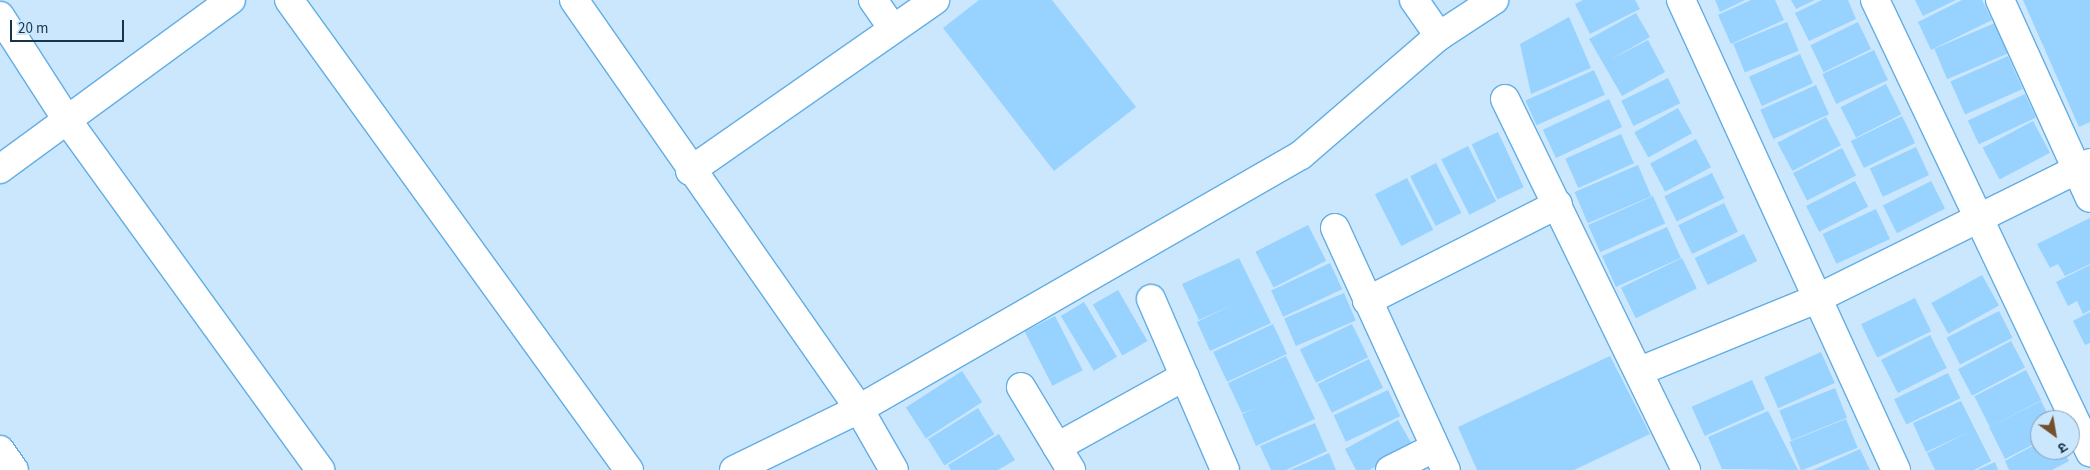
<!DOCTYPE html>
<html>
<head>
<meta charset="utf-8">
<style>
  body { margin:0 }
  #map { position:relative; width:2090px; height:470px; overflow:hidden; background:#cbe7fe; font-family:"Source Sans 3","Noto Sans Devanagari",sans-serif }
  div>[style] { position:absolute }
  .building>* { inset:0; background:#98d2ff; transform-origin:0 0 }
  .roads { filter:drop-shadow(1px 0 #63ade3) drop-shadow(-1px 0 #63ade3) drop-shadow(0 1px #63ade3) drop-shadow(0 -1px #63ade3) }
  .minor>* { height:28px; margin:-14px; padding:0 14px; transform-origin:14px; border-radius:14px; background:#fff }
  span { translate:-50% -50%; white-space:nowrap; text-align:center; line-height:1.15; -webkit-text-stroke:4px #cbe7fe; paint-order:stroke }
  .north { position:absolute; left:2030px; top:410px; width:50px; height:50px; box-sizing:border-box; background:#cbe7fe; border:1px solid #83a0b6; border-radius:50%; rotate:148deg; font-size:14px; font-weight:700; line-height:20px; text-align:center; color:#16354b }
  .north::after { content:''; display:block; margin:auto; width:18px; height:22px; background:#754f2b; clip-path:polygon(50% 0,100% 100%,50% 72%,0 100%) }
  .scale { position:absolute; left:10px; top:20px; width:114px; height:22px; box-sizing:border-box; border:2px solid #16354b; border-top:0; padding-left:6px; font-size:15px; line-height:18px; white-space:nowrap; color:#16354b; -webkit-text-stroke:4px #cbe7fe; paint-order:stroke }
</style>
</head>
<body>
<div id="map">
  <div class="building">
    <i style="clip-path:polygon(979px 0,1052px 0,1136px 107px,1054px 171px,943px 28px)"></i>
    <i style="clip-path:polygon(1583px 0,1635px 0,1640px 9px,1590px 34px,1575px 4px)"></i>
    <i style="clip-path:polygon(1715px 0,1745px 0,1720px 12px)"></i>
    <i style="clip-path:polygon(1751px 0,1775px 0,1784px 20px,1731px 44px,1718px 15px)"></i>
    <i style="clip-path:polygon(1791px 0,1815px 0,1796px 9px)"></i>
    <i style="clip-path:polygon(1822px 0,1848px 0,1856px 19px,1809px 41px,1795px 13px)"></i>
    <i style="clip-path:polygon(1915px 0,1956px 0,1923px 16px)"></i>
    <i style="clip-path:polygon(1962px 0,1982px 0,1992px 20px,1931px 50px,1918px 22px)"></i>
    <i style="clip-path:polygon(2023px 0,2090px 0,2090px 122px,2079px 127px)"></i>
    <i style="clip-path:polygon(1636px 13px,1650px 37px,1610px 60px,1648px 40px,1665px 72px,1622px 96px,1589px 39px)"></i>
    <i style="clip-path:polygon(1569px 17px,1591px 68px,1531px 94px,1520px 44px)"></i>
    <i style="left:1787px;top:22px;width:31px;height:58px;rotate:68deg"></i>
    <i style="left:1858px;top:22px;width:30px;height:53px;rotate:64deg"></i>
    <i style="left:1995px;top:23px;width:33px;height:66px;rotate:67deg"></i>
    <i style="left:1874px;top:50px;width:33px;height:57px;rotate:65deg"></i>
    <i style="left:1800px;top:54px;width:32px;height:56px;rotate:66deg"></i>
    <i style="left:2008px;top:56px;width:36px;height:63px;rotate:66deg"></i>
    <i style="left:1594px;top:70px;width:27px;height:75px;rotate:66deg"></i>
    <i style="left:1668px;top:78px;width:28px;height:52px;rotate:64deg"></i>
    <i style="left:1886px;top:84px;width:34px;height:51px;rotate:63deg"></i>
    <i style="left:1816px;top:85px;width:32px;height:61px;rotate:66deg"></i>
    <i style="left:2025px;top:94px;width:26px;height:63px;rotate:65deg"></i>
    <i style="left:1609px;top:99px;width:31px;height:73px;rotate:65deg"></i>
    <i style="left:1678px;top:108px;width:29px;height:50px;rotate:61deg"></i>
    <i style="left:1902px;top:116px;width:30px;height:57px;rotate:64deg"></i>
    <i style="left:1826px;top:117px;width:32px;height:55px;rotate:62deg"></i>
    <i style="left:2033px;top:121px;width:36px;height:57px;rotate:62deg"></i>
    <i style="left:1498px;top:132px;width:61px;height:29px;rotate:65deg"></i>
    <i style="left:1621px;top:134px;width:32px;height:61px;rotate:66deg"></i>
    <i style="left:1696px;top:139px;width:32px;height:52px;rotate:62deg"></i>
    <i style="left:1468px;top:146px;width:62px;height:30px;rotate:63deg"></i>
    <i style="left:1916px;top:147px;width:31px;height:51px;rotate:65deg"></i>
    <i style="left:1842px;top:148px;width:31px;height:55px;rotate:63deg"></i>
    <i style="left:1436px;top:163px;width:56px;height:29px;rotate:63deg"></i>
    <i style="left:1638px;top:165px;width:34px;height:69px;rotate:67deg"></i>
    <i style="left:1712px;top:173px;width:28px;height:53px;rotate:64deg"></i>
    <i style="left:1407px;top:178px;width:58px;height:36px;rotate:63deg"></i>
    <i style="left:1855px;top:181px;width:29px;height:55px;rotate:63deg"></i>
    <i style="left:1931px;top:181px;width:31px;height:54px;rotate:63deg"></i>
    <i style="left:1653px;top:196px;width:30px;height:71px;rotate:66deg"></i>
    <i style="left:1724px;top:203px;width:32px;height:51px;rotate:64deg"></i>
    <i style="left:1876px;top:209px;width:33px;height:59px;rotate:65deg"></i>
    <i style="clip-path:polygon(2090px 218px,2090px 264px,2065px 276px,2058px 264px,2050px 268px,2037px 244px)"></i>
    <i style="left:1308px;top:225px;width:40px;height:59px;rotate:63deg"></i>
    <i style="left:1667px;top:227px;width:34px;height:71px;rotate:66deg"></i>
    <i style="left:1744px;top:234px;width:30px;height:55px;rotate:64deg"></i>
    <i style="clip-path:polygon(1239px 258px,1271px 323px,1210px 351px,1197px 322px,1234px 304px,1199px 320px,1182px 284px)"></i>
    <i style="left:1682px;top:258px;width:34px;height:68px;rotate:64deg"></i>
    <i style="left:1330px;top:263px;width:29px;height:65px;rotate:65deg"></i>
    <i style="clip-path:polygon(2090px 265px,2090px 310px,2083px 314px,2077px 301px,2068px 306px,2056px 282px)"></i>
    <i style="left:1982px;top:275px;width:35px;height:58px;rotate:61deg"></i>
    <i style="left:1118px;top:290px;width:59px;height:29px;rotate:60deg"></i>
    <i style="left:1344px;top:293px;width:30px;height:65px;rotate:67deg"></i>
    <i style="left:1915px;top:298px;width:37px;height:60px;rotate:64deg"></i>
    <i style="left:1084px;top:302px;width:64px;height:27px;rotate:59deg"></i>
    <i style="left:1999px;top:311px;width:30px;height:59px;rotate:63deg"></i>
    <i style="clip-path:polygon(2090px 312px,2090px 343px,2085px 345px,2073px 321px)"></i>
    <i style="left:1055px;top:316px;width:61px;height:34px;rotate:63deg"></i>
    <i style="left:1273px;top:324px;width:33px;height:66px;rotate:65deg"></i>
    <i style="left:1352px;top:324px;width:37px;height:58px;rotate:64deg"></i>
    <i style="left:1930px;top:335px;width:37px;height:55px;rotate:63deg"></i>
    <i style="left:2011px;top:341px;width:30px;height:60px;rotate:62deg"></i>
    <i style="left:1821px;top:352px;width:34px;height:62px;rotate:66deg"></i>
    <i style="clip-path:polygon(1286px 356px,1315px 419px,1256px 446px,1242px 414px,1256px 408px,1242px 413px,1228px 383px)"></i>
    <i style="clip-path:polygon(1610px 356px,1650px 434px,1574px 470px,1477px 470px,1458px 427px)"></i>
    <i style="left:1369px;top:359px;width:32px;height:57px;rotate:64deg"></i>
    <i style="left:2026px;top:370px;width:34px;height:58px;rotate:63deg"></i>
    <i style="left:962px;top:371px;width:37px;height:67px;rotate:57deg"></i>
    <i style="left:1948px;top:373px;width:28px;height:60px;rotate:64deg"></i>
    <i style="left:1752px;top:380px;width:32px;height:66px;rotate:66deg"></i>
    <i style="left:1835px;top:388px;width:32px;height:60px;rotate:68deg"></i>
    <i style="left:1388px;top:390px;width:29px;height:60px;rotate:65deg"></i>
    <i style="clip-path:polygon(1961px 401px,1991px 461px,1974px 470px,1935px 470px,1927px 453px,1973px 430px,1926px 452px,1913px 423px)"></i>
    <i style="clip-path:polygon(2041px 401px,2051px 420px,2040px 420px,2040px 441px,2005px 459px,1989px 427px)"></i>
    <i style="left:978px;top:408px;width:31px;height:59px;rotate:58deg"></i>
    <i style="clip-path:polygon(1768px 411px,1798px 470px,1722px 469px,1708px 437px)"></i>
    <i style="left:1846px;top:419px;width:31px;height:61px;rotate:68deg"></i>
    <i style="clip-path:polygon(1398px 420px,1413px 446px,1369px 470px,1356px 470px,1345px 449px)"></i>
    <i style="clip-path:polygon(1315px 423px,1327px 451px,1286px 470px,1271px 470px,1260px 446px)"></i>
    <i style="clip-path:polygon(999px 434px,1015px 460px,998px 470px,951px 470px,948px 465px)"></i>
    <i style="clip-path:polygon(2040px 442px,2040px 450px,2063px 450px,2069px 461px,2052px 470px,2009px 470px,2005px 461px)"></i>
    <i style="clip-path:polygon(1860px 449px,1870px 470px,1813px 470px)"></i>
    <i style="clip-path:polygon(1329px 453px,1336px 470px,1290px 470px)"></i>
    <i style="clip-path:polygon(1995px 462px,1998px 470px,1977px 470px)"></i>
  </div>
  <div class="roads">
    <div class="minor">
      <i style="left:289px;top:0;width:580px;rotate:54.12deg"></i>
      <i style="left:574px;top:0;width:499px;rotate:55.1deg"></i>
      <i style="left:859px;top:409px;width:70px;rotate:60.2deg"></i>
      <i style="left:873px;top:0;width:35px;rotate:55deg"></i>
      <i style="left:1414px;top:0;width:44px;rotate:55.2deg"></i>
      <i style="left:1681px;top:0;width:517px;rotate:65.42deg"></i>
      <i style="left:1875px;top:0;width:501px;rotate:64.56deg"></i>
      <i style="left:2000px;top:0;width:217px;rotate:65.6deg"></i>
      <i style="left:0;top:16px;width:124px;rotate:57.2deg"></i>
      <i style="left:67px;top:120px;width:432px;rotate:54.1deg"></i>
      <i style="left:1505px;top:99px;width:413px;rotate:64deg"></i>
      <i style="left:0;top:169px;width:286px;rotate:-36.2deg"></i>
      <i style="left:690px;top:171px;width:299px;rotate:-34.9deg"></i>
      <i style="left:1335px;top:228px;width:266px;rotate:65.4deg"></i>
      <i style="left:1151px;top:299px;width:186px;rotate:66.6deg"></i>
      <i style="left:1367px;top:301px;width:214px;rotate:-26.9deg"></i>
      <i style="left:1640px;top:371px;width:190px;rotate:-22.2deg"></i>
      <i style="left:1816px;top:299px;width:306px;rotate:-26.4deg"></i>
      <i style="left:1021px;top:387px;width:97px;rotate:58.9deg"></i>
      <i style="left:1057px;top:447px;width:146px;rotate:-29deg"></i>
      <i style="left:0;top:450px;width:24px;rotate:55deg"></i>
      <i style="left:734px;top:470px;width:139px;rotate:-26deg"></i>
      <i style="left:859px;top:409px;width:510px;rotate:-29.88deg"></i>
      <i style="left:1301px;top:155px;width:182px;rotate:-40.8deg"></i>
      <i style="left:1439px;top:36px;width:66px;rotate:-33.2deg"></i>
      <i style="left:1390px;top:470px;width:49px;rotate:-26.6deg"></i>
    </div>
  </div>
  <div class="north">उ</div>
  <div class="scale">20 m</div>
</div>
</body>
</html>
